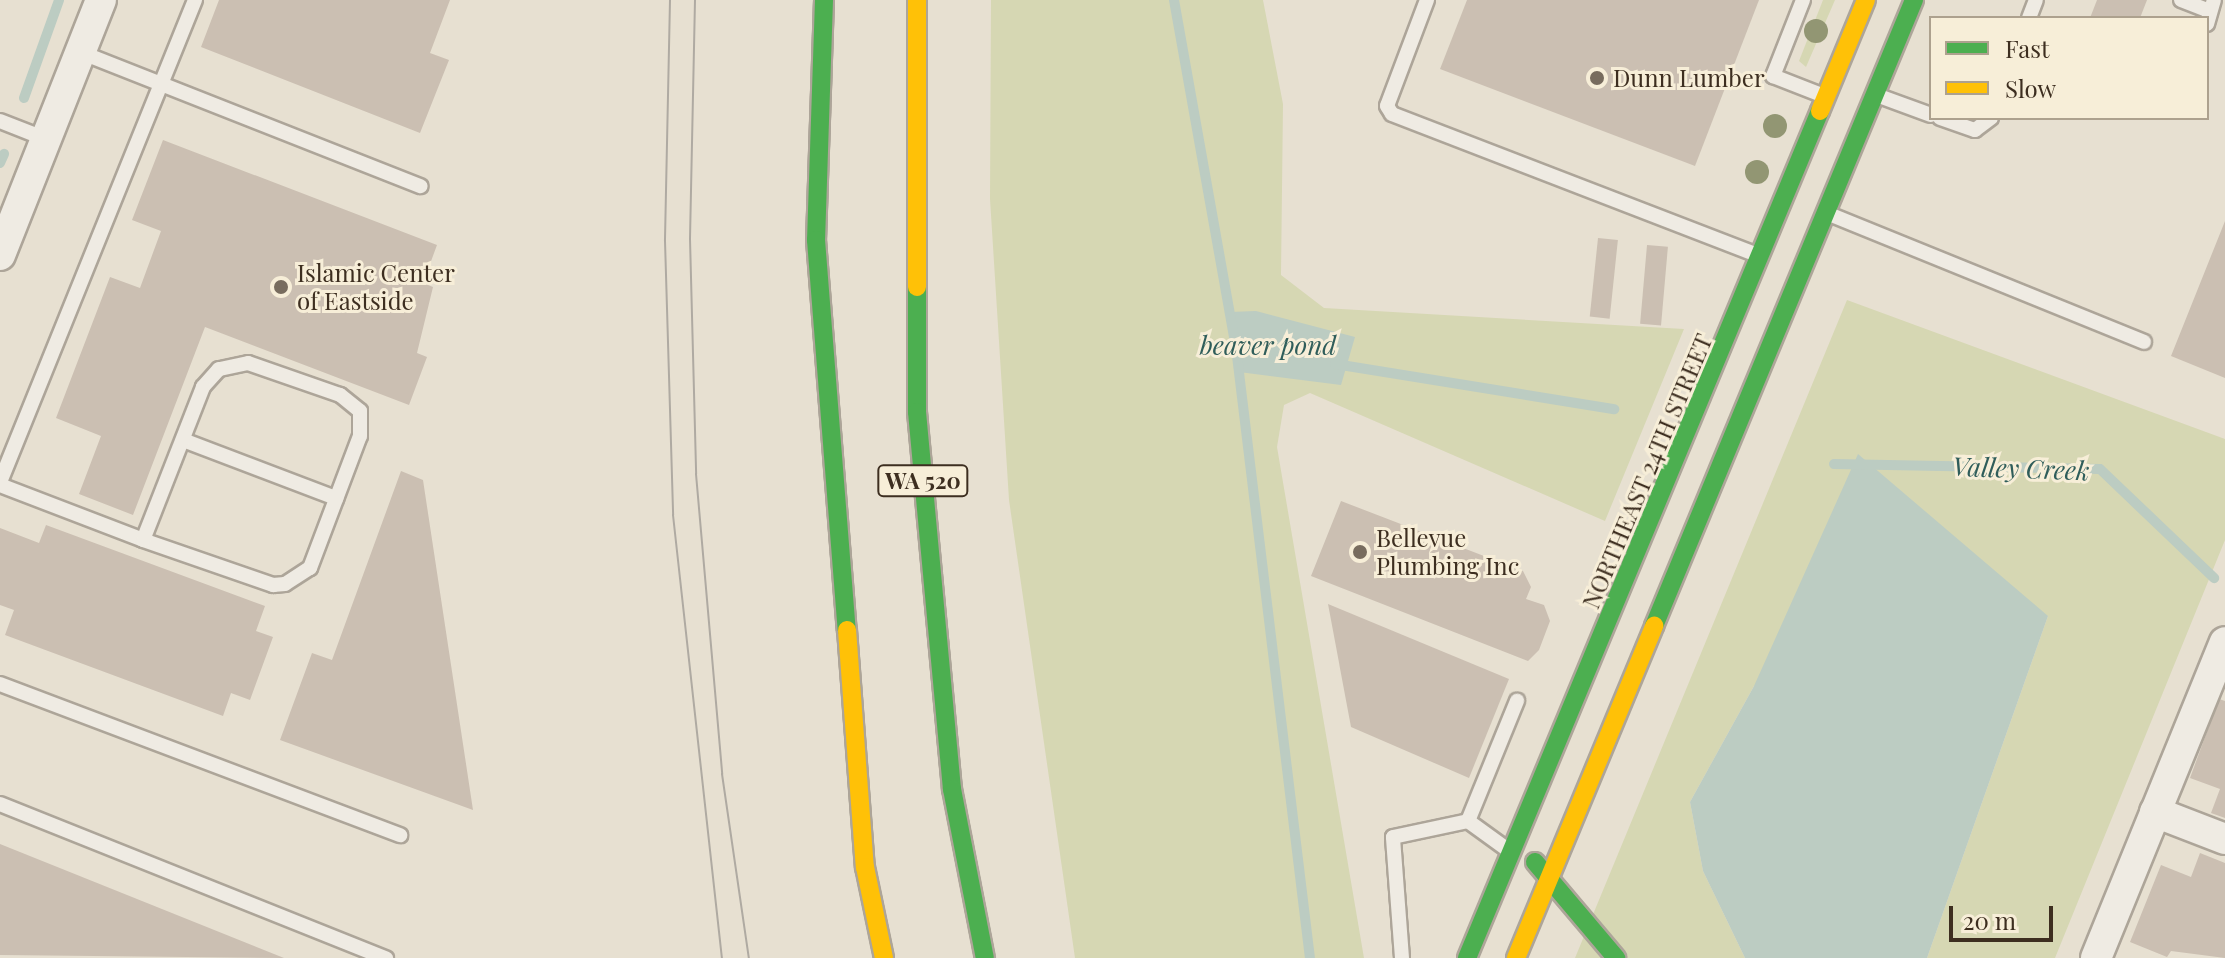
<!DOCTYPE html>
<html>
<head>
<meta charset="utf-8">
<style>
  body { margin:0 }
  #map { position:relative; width:2225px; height:958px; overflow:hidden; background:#e7e0d1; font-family:"Playfair Display",serif }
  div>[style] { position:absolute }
  .green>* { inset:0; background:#d6d7b3 }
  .water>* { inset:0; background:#bcccc2 }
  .stream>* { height:10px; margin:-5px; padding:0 5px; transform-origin:5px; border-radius:5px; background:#bcccc2 }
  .building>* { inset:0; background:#cbbfb2; transform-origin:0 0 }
  .roads { filter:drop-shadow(2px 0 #ada599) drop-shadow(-2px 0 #ada599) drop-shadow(0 2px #ada599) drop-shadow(0 -2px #ada599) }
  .lane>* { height:14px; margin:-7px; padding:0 7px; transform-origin:7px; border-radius:7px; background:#efebe3 }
  .street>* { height:30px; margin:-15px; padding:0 15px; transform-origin:15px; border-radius:15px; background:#efebe3 }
  .fast>* { height:18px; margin:-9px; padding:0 9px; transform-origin:9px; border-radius:9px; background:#4caf50 }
  .slow>* { height:18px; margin:-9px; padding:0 9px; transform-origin:9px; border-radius:9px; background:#ffc107 }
  .tram>* { height:2px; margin:-1px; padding:0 1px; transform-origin:1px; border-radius:1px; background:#afaaa2 }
  .trees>* { width:24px; height:24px; margin:-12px; border-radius:50%; background:#929673 }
  .dots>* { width:22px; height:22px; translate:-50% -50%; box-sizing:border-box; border:4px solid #f7eed8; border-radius:50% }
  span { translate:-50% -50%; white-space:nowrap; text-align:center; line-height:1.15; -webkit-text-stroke:6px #f7eed8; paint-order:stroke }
  .shield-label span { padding:2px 6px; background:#f7eed8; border:2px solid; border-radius:6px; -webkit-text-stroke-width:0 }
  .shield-label { font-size:22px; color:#3d2e20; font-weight:700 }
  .poi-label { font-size:24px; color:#3d2e20 }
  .left { translate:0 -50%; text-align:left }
  .street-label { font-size:24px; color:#3d2e20 }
  .water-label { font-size:26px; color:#2f5d5a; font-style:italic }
  .legend { position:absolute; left:1929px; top:16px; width:280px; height:104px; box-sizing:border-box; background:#f7eed8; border:2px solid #ada18e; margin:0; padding:10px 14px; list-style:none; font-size:24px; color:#3d2e20 }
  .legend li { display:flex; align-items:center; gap:16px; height:40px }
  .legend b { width:40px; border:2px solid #ada18e }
  .scale { position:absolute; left:1949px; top:906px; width:104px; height:36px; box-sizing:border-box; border:4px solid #3d2e20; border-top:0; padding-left:10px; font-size:24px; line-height:28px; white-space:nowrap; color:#3d2e20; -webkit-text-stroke:6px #f7eed8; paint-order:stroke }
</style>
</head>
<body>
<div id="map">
  <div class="green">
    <i style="clip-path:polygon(991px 0,1263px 0,1283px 104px,1281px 275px,1324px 308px,1684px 329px,1605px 521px,1310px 393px,1284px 405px,1277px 447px,1364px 958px,1075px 958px,1009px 500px,990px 199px)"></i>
    <i style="clip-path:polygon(1823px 0,1835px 0,1806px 67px,1799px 61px)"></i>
    <i style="clip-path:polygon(1847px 300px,2225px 439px,2225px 540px,2055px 958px,1927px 958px,2048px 616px,1754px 686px,1690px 802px,1703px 871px,1745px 958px,1575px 958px)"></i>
  </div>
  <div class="water">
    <i style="clip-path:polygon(1256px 311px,1355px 337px,1341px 385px,1239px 372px,1230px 312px)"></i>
    <i style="clip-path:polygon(1858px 454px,2048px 616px,1927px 958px,1745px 958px,1703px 871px,1690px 802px,1754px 686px)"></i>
  </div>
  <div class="stream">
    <i style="left:1174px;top:0;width:353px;rotate:79.9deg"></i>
    <i style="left:1236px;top:348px;width:13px;rotate:9deg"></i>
    <i style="left:24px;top:98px;width:104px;rotate:-70.3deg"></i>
    <i style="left:0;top:163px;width:10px;rotate:-66deg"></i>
    <i style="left:1237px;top:356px;width:606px;rotate:83.09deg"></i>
    <i style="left:1335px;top:364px;width:283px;rotate:9.2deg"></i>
    <i style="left:1834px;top:464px;width:266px;rotate:1.1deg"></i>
    <i style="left:2100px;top:469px;width:158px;rotate:43.7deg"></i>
  </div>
  <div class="building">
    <i style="clip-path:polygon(219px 0,450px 0,430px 53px,449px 60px,420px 133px,201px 47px)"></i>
    <i style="clip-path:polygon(1467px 0,1759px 0,1695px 166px,1440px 69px)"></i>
    <i style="clip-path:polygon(2097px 0,2147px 0,2140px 18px,2090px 18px)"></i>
    <i style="clip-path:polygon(163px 140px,437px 245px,423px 283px,433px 287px,417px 353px,427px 357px,409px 405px,205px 327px,133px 515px,79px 494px,101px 436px,56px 418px,110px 277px,140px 288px,161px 231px,132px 220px)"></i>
    <i style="clip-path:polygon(2225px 221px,2225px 378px,2171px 356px)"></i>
    <i style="left:1598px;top:238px;width:20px;height:79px;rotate:6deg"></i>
    <i style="left:1647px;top:245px;width:21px;height:79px;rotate:5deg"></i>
    <i style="clip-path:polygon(401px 471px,423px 480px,473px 810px,280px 740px,312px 653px,332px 660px)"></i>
    <i style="clip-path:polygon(1341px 501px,1523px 571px,1531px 587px,1526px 599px,1544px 605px,1550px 621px,1539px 650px,1528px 661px,1311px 576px)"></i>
    <i style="clip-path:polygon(46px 525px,265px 606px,256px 631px,273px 637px,250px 700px,231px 693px,223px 716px,5px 635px,14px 610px,0 605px,0 528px,39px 543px)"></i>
    <i style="clip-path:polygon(1328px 604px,1509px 679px,1469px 778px,1351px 727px)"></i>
    <i style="clip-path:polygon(2219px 699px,2225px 701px,2225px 818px,2211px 813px,2220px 789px,2190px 778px)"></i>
    <i style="clip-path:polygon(0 844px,284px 958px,283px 958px,0 955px)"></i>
    <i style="clip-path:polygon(2200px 853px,2225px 863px,2225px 958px,2171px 951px,2167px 957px,2130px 942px,2161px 865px,2191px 877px)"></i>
  </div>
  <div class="roads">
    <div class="lane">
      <i style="left:1427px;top:0;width:113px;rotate:110.7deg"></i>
      <i style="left:1387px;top:106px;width:9px;rotate:58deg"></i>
      <i style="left:1392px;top:114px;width:392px;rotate:21.1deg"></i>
      <i style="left:1803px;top:0;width:82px;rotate:111.5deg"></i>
      <i style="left:1773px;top:76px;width:55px;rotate:21.4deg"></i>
      <i style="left:2181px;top:0;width:31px;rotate:21deg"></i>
      <i style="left:2029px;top:18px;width:19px;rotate:-69deg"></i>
      <i style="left:2207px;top:24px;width:25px;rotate:-74deg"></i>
      <i style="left:80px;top:52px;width:366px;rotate:21.5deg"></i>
      <i style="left:1879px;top:96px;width:55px;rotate:20.1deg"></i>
      <i style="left:1940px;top:118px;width:37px;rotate:19deg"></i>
      <i style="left:1975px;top:130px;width:20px;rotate:-37deg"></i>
      <i style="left:0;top:121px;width:49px;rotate:21.4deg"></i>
      <i style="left:1829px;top:214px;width:340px;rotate:22.1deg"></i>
      <i style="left:183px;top:440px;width:164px;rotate:20.8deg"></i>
      <i style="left:0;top:482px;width:520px;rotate:-67.97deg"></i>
      <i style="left:0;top:485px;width:153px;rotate:21deg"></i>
      <i style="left:143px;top:540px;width:138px;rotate:19.1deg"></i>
      <i style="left:273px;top:585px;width:12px;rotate:-5deg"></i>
      <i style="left:285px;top:584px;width:30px;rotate:-33deg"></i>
      <i style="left:310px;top:568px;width:141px;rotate:-69.3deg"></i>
      <i style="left:360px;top:436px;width:25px;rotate:-90deg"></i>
      <i style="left:360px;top:411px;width:26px;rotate:-141deg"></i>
      <i style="left:340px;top:395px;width:97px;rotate:-160.8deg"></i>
      <i style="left:248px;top:363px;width:30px;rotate:168deg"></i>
      <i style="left:219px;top:369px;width:24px;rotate:132deg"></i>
      <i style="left:203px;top:387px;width:164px;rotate:111.4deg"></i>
      <i style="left:0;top:684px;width:428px;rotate:20.7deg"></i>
      <i style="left:0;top:804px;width:416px;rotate:21.8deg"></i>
      <i style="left:1468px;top:821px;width:130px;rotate:-67.8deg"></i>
      <i style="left:1402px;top:958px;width:121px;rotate:-94.3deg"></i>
      <i style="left:1393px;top:837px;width:77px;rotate:-12deg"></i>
      <i style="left:1468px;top:821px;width:49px;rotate:35.9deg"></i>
    </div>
    <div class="street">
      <i style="left:0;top:255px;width:274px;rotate:-68.4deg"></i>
      <i style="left:2155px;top:812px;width:75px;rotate:21.1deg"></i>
      <i style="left:2096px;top:958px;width:341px;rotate:-67.8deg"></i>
    </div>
    <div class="fast">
      <i style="left:824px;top:0;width:240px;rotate:91.9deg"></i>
      <i style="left:816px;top:240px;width:391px;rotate:85.5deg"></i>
      <i style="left:917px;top:287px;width:125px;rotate:90deg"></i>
      <i style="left:917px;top:412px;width:379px;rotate:84.7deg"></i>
      <i style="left:952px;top:789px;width:172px;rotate:79deg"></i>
      <i style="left:1654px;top:626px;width:678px;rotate:-67.45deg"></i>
      <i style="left:1535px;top:862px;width:126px;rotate:49.8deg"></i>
      <i style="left:1467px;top:958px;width:918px;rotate:-67.38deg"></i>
    </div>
    <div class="slow">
      <i style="left:917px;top:0;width:287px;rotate:90deg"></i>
      <i style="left:1820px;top:111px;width:120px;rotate:-67.5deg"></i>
      <i style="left:847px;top:630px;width:238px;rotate:85.7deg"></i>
      <i style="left:865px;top:867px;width:93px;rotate:78.2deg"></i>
      <i style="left:1516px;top:958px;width:360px;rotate:-67.4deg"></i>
    </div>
  </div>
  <div class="tram">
    <i style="left:670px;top:0;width:241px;rotate:91.2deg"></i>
    <i style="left:665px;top:241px;width:274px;rotate:88.3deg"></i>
    <i style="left:673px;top:515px;width:446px;rotate:83.7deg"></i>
    <i style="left:695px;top:0;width:239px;rotate:91.2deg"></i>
    <i style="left:690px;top:239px;width:235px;rotate:88.5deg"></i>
    <i style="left:696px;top:474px;width:301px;rotate:85deg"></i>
    <i style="left:722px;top:774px;width:186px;rotate:81.7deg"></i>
  </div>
  <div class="trees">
    <i style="left:1816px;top:31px"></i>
    <i style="left:1775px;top:126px"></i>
    <i style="left:1757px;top:172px"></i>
  </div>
  <div class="dots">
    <i style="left:1597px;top:78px;background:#786c5e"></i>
    <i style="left:281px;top:287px;background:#786c5e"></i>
    <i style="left:1360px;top:552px;background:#786c5e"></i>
  </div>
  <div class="shield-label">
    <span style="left:923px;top:481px">WA 520</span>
  </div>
  <div class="poi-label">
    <span class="left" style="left:1613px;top:78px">Dunn Lumber</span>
    <span class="left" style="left:297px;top:287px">Islamic Center<br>of Eastside</span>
    <span class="left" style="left:1376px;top:552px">Bellevue<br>Plumbing Inc</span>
  </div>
  <div class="street-label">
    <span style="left:1647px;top:471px;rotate:-67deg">NORTHEAST 24TH STREET</span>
  </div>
  <div class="water-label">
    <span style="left:1268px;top:345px">beaver pond</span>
    <span style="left:2021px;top:468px;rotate:2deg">Valley Creek</span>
  </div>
  <ul class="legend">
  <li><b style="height:10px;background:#4caf50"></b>Fast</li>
  <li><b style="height:10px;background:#ffc107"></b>Slow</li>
  </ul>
  <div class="scale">20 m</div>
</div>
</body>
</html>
